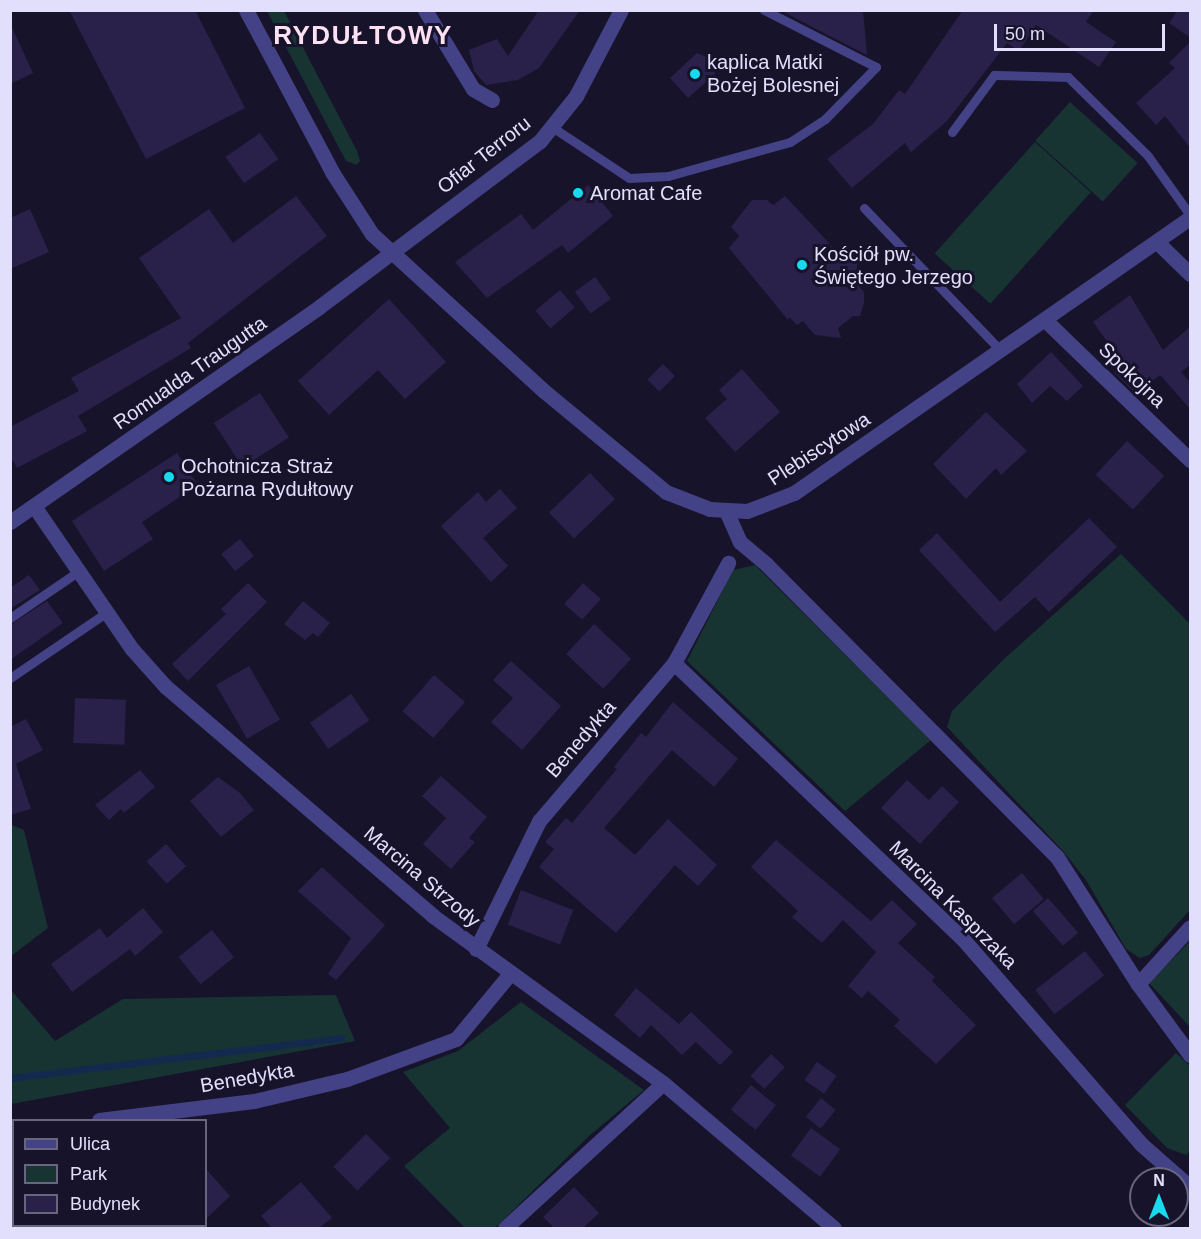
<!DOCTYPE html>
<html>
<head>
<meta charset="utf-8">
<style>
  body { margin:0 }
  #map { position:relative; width:1201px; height:1239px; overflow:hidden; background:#17132a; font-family:Arial,sans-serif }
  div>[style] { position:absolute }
  .green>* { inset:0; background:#173433; transform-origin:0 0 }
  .stream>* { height:7px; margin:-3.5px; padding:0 3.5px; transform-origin:3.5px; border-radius:3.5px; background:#132a4e }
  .building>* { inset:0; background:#29214a; transform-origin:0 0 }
  .service>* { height:9px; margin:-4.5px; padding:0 4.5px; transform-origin:4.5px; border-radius:4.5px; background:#444286 }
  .pedestrian>* { height:15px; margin:-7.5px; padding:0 7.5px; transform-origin:7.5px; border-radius:7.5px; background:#444286 }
  .minor>* { height:15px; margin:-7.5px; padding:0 7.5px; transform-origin:7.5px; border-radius:7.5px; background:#444286 }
  .tertiary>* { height:15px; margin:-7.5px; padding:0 7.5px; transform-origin:7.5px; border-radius:7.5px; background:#444286 }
  .dots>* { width:16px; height:16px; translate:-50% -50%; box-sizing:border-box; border:3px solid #17132a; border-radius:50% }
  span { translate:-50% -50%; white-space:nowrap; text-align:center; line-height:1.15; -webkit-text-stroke:6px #17132a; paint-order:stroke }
  .poi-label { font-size:20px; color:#e2dffd }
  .left { translate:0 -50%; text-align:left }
  .street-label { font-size:20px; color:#e2dffd }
  .district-label { font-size:26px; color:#fde1f3; font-weight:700; letter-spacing:1.5px }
  .frame { position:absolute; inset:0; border:12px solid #e2dffd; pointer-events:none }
  .legend { position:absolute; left:12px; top:1119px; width:195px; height:108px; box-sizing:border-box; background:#17132a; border:2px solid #68657e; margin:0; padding:8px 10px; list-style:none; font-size:18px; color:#e2dffd }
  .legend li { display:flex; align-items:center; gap:12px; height:30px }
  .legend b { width:30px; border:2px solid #68657e }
  .north { position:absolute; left:1129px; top:1167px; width:60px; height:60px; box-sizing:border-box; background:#17132a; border:2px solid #68657e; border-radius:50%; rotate:0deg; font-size:16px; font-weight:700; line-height:24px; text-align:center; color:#e2dffd }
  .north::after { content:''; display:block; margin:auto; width:21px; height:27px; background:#19d9ee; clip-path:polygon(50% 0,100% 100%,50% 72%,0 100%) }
  .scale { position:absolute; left:994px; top:24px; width:171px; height:27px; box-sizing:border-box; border:3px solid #e2dffd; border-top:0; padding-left:8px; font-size:18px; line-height:21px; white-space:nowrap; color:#e2dffd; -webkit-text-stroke:4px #17132a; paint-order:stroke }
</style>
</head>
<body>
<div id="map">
  <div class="green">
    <i style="clip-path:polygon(267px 11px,284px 11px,357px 151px,360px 161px,357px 165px,346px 161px)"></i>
    <i style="left:1070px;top:102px;width:91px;height:52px;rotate:42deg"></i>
    <i style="left:1035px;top:142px;width:75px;height:150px;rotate:42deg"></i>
    <i style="clip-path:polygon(1121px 554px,1190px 624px,1190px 910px,1149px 955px,1140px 958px,1126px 949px,1086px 880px,1063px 851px,947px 727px,952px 711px,1004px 659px)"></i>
    <i style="clip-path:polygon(755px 565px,931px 740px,845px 811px,687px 661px,733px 570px)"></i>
    <i style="clip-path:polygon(11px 825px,24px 830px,48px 928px,11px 956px)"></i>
    <i style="clip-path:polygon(1190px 941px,1190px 1027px,1149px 983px)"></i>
    <i style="clip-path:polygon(11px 990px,55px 1041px,123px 999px,336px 995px,355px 1041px,11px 1104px)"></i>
    <i style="clip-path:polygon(521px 1002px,644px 1090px,589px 1136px,495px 1228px,465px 1228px,404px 1166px,450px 1128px,403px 1072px,458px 1051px)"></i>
    <i style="clip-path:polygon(1176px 1053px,1190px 1066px,1190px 1151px,1186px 1155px,1167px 1148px,1125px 1105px)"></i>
  </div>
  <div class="stream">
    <i style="left:10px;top:1078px;width:334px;rotate:-6.9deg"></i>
  </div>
  <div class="building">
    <i style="clip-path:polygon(69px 10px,195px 10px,245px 108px,146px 159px)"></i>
    <i style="clip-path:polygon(539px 10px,580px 10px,539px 68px,518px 80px,486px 85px,474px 71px,469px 50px,497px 39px,508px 56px)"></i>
    <i style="clip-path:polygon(780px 10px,863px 10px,867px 55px,822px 32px)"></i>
    <i style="clip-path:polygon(963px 10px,1094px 10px,1086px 22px,1116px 42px,1099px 67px,1036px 25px,1019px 51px,1007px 43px,947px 121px,911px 152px,905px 143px,852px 188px,827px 159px,873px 124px,899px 90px,905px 94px)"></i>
    <i style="clip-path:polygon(1178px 10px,1191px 10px,1191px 38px,1169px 23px)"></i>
    <i style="clip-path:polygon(10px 23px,33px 73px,10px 84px)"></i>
    <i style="clip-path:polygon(1191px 41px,1191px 149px,1165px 116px,1156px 125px,1136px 103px,1175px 68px,1169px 63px)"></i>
    <i style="clip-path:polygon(697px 53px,711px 59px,715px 74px,688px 98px,670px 78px)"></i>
    <i style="left:260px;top:133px;width:32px;height:42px;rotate:55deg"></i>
    <i style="clip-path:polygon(588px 185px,613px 216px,568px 253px,562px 245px,487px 298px,455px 262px,521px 214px,533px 230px)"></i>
    <i style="clip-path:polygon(296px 196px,327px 236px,188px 343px,191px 348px,78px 416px,87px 431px,17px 468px,10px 456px,10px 427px,79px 391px,71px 378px,181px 318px,139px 258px,209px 209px,233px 243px)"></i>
    <i style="clip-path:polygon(785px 196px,843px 258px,857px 256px,857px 284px,864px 292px,864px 303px,860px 316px,853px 316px,838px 328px,841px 338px,815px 335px,803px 321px,797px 325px,789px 317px,788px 320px,729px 248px,739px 236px,731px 227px,752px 200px,767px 200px,773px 205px)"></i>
    <i style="clip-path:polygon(30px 209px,49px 252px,10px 269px,10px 218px)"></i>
    <i style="left:595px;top:277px;width:27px;height:25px;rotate:54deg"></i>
    <i style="left:560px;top:290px;width:23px;height:32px;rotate:50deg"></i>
    <i style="clip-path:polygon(1130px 295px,1163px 350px,1191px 326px,1191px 364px,1181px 372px,1191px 383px,1191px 410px,1160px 375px,1136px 394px,1114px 372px,1124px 365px,1093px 322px)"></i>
    <i style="clip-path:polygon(389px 299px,446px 362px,405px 399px,378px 370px,329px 415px,298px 381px)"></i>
    <i style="clip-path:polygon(1051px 352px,1083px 386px,1067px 401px,1050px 386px,1032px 403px,1017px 384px)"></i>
    <i style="left:663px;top:364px;width:17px;height:22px;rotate:45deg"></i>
    <i style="clip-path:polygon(742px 369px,780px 412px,735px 452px,705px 418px,727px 399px,719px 390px)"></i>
    <i style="left:260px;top:393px;width:53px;height:55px;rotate:57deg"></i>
    <i style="clip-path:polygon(986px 412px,1027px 451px,1001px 475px,996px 468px,966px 499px,933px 464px)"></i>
    <i style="left:1127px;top:441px;width:51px;height:46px;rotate:43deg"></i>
    <i style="clip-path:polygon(177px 453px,198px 485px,142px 522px,153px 539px,104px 571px,72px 521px)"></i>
    <i style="left:590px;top:473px;width:36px;height:57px;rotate:46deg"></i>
    <i style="clip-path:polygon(500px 489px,517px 508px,483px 538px,508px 566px,491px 582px,441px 526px,478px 492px,486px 502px)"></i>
    <i style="clip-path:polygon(1089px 518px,1117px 547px,1049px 612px,1035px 597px,995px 632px,919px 550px,937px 533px,1000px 602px)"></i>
    <i style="left:240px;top:539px;width:22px;height:24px;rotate:51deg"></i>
    <i style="clip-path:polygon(29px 575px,40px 590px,10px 609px,10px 588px)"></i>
    <i style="clip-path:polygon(248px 583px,267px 602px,188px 681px,172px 664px,226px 614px,221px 609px)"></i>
    <i style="left:583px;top:583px;width:24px;height:28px;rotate:42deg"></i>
    <i style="clip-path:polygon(47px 601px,63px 623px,10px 660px,10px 625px)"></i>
    <i style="clip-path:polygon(303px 601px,330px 623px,318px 637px,313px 633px,305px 640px,284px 624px)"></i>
    <i style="left:594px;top:624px;width:51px;height:41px;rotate:43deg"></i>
    <i style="clip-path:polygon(511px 661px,561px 706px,522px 750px,491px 722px,513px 698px,493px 680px)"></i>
    <i style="left:249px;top:666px;width:62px;height:38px;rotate:60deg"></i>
    <i style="left:434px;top:675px;width:41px;height:48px;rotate:41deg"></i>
    <i style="left:351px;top:694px;width:32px;height:50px;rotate:55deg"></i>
    <i style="left:75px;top:698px;width:51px;height:45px;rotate:2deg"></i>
    <i style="clip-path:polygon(673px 702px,738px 759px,714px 787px,672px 750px,604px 828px,635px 855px,668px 819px,717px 865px,698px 886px,675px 865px,616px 933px,539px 867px,554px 849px,545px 842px,566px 818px,572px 823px,617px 769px,614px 767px,641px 733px,646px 737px)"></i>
    <i style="clip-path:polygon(26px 719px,43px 750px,16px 764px,31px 809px,10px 815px,10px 727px)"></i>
    <i style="clip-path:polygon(140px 770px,155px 787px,124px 813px,121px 809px,109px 820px,95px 805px)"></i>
    <i style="clip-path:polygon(441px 776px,487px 817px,469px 838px,475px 842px,451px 869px,423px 844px,446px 818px,422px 796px)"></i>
    <i style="clip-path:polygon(218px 777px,240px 793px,254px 810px,221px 837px,190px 801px)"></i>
    <i style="clip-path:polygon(907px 780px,929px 800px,942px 786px,959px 802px,920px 844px,881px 808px)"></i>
    <i style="clip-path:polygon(776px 840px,871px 921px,892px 900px,917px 924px,898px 943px,935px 977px,932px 981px,976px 1025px,936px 1064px,894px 1026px,900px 1020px,868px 991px,862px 998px,848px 986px,876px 952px,843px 920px,822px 943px,792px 917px,798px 911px,751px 867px)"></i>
    <i style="left:166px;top:844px;width:30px;height:26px;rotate:48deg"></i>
    <i style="clip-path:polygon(322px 867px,385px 925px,336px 980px,328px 974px,351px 938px,298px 891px)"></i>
    <i style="left:1022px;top:873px;width:34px;height:39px;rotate:50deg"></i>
    <i style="left:521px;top:890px;width:56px;height:37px;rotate:21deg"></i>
    <i style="left:1048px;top:898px;width:46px;height:20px;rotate:49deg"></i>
    <i style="clip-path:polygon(143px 908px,163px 932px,135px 956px,130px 949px,72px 992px,51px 964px,100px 928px,107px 938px)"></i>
    <i style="left:212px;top:930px;width:35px;height:43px;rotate:51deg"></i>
    <i style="left:1085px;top:951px;width:31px;height:63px;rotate:52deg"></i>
    <i style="clip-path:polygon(636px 988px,679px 1024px,691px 1012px,733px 1052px,720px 1065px,696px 1042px,682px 1055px,651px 1025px,640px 1038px,614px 1015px)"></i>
    <i style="left:771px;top:1054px;width:19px;height:30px;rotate:43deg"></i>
    <i style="left:817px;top:1062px;width:24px;height:22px;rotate:35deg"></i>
    <i style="left:751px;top:1085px;width:32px;height:32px;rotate:39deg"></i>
    <i style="left:821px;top:1098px;width:19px;height:24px;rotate:39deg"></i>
    <i style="left:811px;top:1128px;width:36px;height:34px;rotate:36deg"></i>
    <i style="left:366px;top:1134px;width:34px;height:46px;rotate:45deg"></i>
    <i style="clip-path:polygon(206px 1169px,230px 1196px,206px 1219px)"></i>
    <i style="clip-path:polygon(301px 1182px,332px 1218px,319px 1228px,272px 1228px,261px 1216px)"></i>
    <i style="clip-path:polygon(574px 1187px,599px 1213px,583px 1228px,554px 1228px,543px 1217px)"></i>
  </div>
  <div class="service">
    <i style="left:552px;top:127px;width:92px;rotate:33.5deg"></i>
    <i style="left:629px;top:178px;width:39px;rotate:-3deg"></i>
    <i style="left:668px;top:176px;width:127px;rotate:-15.6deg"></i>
    <i style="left:790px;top:142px;width:42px;rotate:-33.3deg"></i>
    <i style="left:825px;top:119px;width:73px;rotate:-45.6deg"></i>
    <i style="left:876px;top:67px;width:126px;rotate:-153deg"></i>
    <i style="left:952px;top:132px;width:71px;rotate:-53.6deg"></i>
    <i style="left:994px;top:75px;width:74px;rotate:1.5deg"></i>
    <i style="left:1068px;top:77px;width:112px;rotate:44.6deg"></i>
    <i style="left:1148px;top:156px;width:72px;rotate:54.6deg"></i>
    <i style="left:864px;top:208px;width:198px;rotate:46.2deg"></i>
    <i style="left:10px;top:618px;width:83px;rotate:-34.3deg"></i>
    <i style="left:10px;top:678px;width:117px;rotate:-34.2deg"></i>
  </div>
  <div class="pedestrian">
    <i style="left:425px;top:10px;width:92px;rotate:58.7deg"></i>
    <i style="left:473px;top:89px;width:22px;rotate:30deg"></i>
  </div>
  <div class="minor">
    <i style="left:1157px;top:242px;width:46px;rotate:44.1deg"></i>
    <i style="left:1045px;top:320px;width:202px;rotate:44deg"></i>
    <i style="left:34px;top:506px;width:173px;rotate:55.6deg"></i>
    <i style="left:132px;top:649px;width:50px;rotate:48.3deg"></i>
    <i style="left:165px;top:686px;width:353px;rotate:40.6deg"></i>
    <i style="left:433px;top:916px;width:284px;rotate:36deg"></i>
    <i style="left:663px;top:1083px;width:224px;rotate:40.3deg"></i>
    <i style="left:727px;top:513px;width:32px;rotate:66deg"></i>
    <i style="left:740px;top:542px;width:35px;rotate:40deg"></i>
    <i style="left:767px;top:565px;width:412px;rotate:45.2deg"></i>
    <i style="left:1057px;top:857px;width:151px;rotate:57.5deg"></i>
    <i style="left:1138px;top:984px;width:88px;rotate:53.8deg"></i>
    <i style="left:674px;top:663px;width:398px;rotate:43.7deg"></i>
    <i style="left:962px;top:938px;width:273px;rotate:49deg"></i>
    <i style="left:1141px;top:1144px;width:65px;rotate:41.3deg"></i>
    <i style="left:476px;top:949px;width:143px;rotate:-63.8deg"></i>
    <i style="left:539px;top:821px;width:208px;rotate:-49.5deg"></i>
    <i style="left:674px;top:663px;width:114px;rotate:-61.6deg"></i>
    <i style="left:1138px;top:984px;width:77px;rotate:-47.6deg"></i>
    <i style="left:99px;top:1120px;width:156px;rotate:-7deg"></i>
    <i style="left:254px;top:1101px;width:96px;rotate:-13.3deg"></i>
    <i style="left:347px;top:1079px;width:116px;rotate:-20.2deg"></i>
    <i style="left:456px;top:1039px;width:83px;rotate:-50.4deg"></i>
    <i style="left:10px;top:1132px;width:4px;rotate:-14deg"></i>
    <i style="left:505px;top:1228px;width:214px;rotate:-42.5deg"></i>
  </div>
  <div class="tertiary">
    <i style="left:246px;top:10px;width:183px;rotate:62deg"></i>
    <i style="left:332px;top:172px;width:74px;rotate:57.2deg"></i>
    <i style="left:372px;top:234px;width:233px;rotate:42.4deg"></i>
    <i style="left:544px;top:391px;width:158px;rotate:39.6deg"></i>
    <i style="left:666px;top:492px;width:47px;rotate:21.1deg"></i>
    <i style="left:710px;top:509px;width:37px;rotate:3deg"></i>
    <i style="left:747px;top:511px;width:50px;rotate:-21deg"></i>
    <i style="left:794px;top:493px;width:482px;rotate:-34.8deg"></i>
    <i style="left:10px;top:522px;width:376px;rotate:-34.8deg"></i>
    <i style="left:319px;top:307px;width:276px;rotate:-36.9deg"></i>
    <i style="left:540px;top:141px;width:58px;rotate:-51.3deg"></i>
    <i style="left:576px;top:96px;width:97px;rotate:-62.4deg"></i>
  </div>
  <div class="dots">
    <i style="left:695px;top:74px;background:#19d9ee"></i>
    <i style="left:578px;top:193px;background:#19d9ee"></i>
    <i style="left:802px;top:265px;background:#19d9ee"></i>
    <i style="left:169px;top:477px;background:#19d9ee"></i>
  </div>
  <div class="poi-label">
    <span class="left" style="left:707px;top:74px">kaplica Matki<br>Bożej Bolesnej</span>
    <span class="left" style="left:590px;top:193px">Aromat Cafe</span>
    <span class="left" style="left:814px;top:266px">Kościół pw.<br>Świętego Jerzego</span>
    <span class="left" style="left:181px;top:478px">Ochotnicza Straż<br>Pożarna Rydułtowy</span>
  </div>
  <div class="street-label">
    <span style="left:484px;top:155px;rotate:-38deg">Ofiar Terroru</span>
    <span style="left:190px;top:373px;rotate:-35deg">Romualda Traugutta</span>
    <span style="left:1132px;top:375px;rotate:44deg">Spokojna</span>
    <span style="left:819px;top:449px;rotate:-33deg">Plebiscytowa</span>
    <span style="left:581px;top:739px;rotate:-49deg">Benedykta</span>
    <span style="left:422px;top:877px;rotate:40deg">Marcina Strzody</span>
    <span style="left:953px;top:905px;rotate:45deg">Marcina Kasprzaka</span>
    <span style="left:247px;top:1078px;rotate:-10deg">Benedykta</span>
  </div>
  <div class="district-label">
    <span style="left:363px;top:36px">RYDUŁTOWY</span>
  </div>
  <div class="frame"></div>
  <ul class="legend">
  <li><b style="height:8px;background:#444286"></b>Ulica</li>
  <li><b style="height:16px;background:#173433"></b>Park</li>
  <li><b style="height:16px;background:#29214a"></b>Budynek</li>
  </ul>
  <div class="north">N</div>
  <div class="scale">50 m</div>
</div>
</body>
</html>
